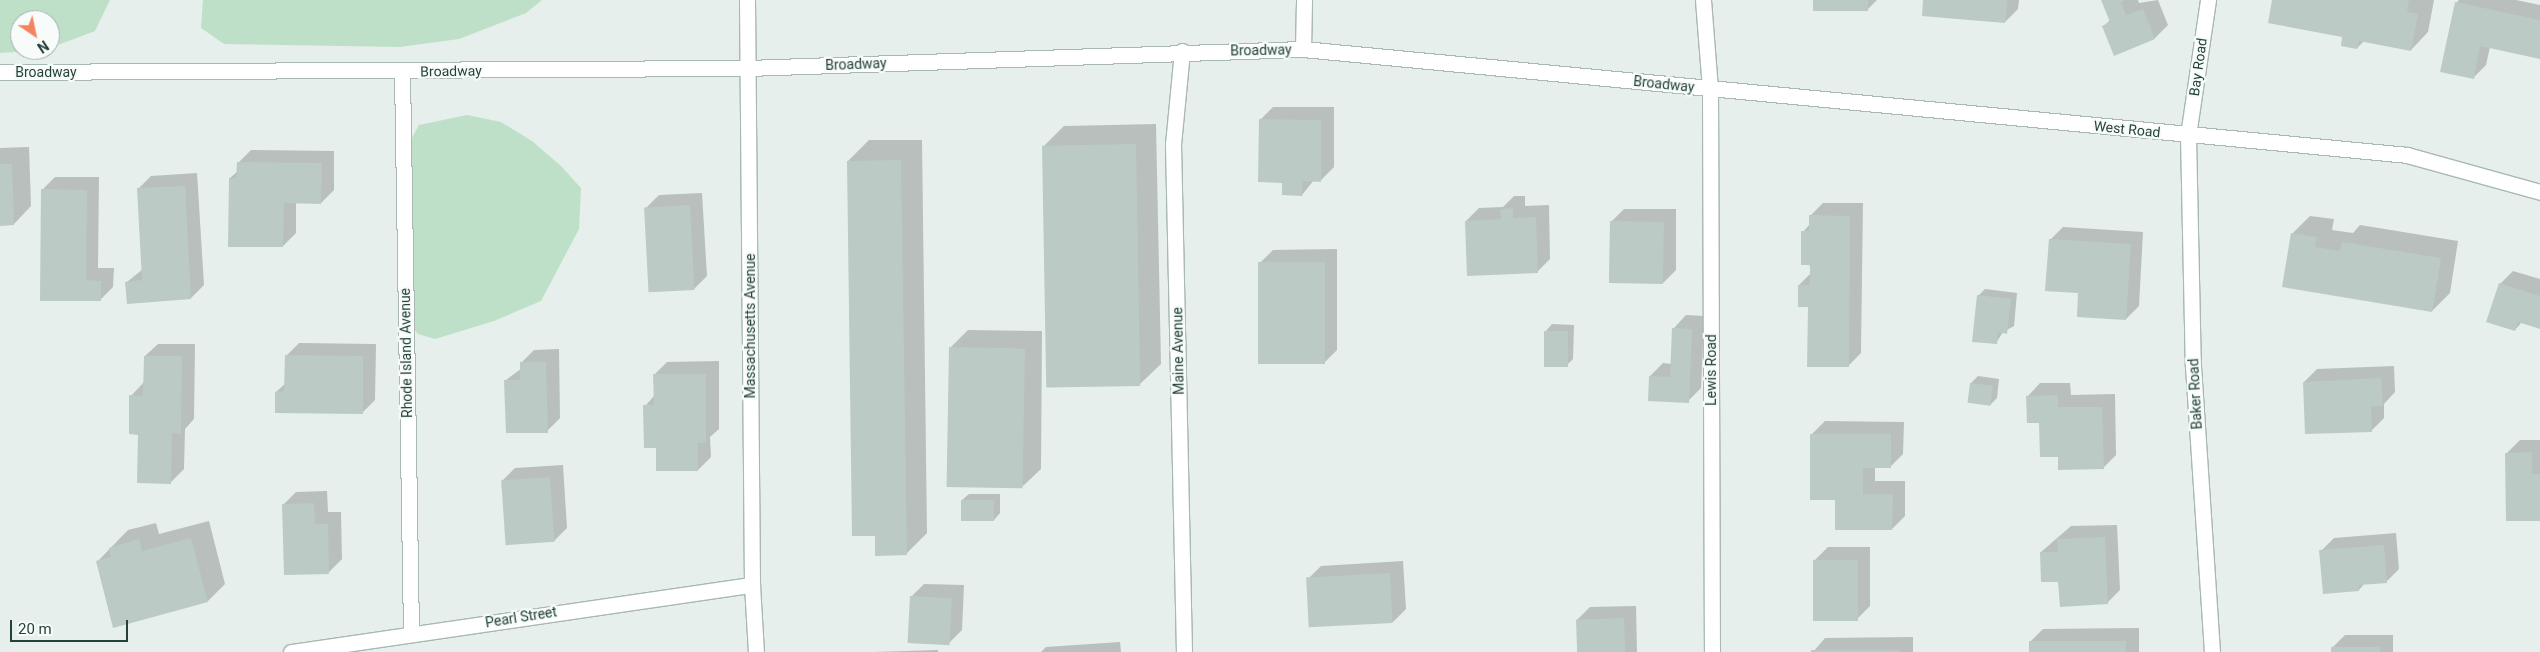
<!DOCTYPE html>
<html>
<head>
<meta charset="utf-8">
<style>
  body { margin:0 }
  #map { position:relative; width:2540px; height:652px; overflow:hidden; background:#e6efeb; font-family:Roboto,sans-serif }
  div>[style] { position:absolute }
  .green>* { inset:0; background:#bfe0c8 }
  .shadow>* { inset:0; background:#0003 }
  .building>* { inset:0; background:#bbcac4; transform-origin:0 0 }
  .roads { filter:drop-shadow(1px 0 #a8b8b2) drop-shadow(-1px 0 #a8b8b2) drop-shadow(0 1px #a8b8b2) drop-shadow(0 -1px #a8b8b2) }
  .minor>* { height:15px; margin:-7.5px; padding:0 7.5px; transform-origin:7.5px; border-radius:7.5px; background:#fff }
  span { translate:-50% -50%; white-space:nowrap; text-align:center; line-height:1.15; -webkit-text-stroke:4.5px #f7fbf9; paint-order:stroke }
  .street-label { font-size:14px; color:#24423a }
  .north { position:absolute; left:10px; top:10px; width:50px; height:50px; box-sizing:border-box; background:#f7fbf9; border:1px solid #a3b1ad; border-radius:50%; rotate:146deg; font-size:14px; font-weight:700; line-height:20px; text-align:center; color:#24423a }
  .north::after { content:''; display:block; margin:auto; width:18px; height:22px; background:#f4845f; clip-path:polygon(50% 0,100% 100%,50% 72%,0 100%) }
  .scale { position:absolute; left:10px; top:620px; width:118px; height:22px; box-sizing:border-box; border:2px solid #24423a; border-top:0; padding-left:6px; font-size:15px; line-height:18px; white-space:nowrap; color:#24423a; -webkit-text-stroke:4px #f7fbf9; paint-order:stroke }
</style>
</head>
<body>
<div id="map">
  <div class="green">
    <i style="clip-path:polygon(0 0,110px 0,95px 31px,50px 48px,50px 20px,20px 20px,20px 50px,46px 50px,0 53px)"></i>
    <i style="clip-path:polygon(203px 0,542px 0,526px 13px,459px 39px,400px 47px,224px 44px,201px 28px)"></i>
    <i style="clip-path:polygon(467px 115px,501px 122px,532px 141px,561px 166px,581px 188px,579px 229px,541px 301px,494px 321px,435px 339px,418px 334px,407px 320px,403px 154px,419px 125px)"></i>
  </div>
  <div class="shadow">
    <i style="clip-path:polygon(1814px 0,1877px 0,1867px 10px)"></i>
    <i style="clip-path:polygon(1924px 0,2019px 0,2018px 9px,2005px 22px)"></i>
    <i style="clip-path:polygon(2102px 0,2138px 0,2139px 3px,2158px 0,2168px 25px,2155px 38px,2115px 54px,2104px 26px,2110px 20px)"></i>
    <i style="clip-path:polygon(2273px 0,2434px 0,2428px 32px,2411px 50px,2364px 41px,2357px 48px,2344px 36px)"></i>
    <i style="clip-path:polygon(2459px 0,2516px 0,2540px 5px,2540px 58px,2490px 47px,2486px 65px,2473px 78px,2456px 3px)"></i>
    <i style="clip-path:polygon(1273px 107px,1334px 107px,1334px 167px,1321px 180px,1314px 180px,1302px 195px,1283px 182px,1260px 120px)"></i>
    <i style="clip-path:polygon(1156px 124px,1161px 364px,1140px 384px,1043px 147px,1064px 126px)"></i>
    <i style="clip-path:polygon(869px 140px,922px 140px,927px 533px,906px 554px,848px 161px)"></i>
    <i style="clip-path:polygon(29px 147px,31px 206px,14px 224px,0 224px,0 148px)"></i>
    <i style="clip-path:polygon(251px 150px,334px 151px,334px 190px,321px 203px,296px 202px,296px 233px,283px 246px,230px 178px,238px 171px,238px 163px)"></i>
    <i style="clip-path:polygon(197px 173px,204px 285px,191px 298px,127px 282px,143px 269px,138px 189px,151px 176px)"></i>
    <i style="clip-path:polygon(55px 177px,99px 177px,98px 268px,114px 268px,113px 287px,100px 300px,41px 299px,42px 190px)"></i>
    <i style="clip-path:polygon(702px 193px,707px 276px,694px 289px,646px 208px,659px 195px)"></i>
    <i style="clip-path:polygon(1514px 196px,1525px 196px,1525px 206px,1549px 205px,1550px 259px,1537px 272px,1466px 221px,1479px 208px,1503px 207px)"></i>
    <i style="clip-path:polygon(1823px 203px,1863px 203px,1861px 353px,1848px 366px,1799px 285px,1811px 273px,1803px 232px,1810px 224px,1810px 216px)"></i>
    <i style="clip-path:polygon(1624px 209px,1676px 209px,1676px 270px,1663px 283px,1611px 222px)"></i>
    <i style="clip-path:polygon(2310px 216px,2334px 219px,2332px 230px,2353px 233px,2360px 225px,2458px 241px,2450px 293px,2432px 311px,2284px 286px,2293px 233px)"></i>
    <i style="clip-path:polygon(2063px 227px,2143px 232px,2139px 306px,2126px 319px,2080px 292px,2050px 240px)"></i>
    <i style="clip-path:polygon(1337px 249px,1337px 350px,1324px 363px,1260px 263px,1273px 250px)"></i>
    <i style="clip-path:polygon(2513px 271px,2540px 279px,2540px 328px,2522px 322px,2515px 330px,2500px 284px)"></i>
    <i style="clip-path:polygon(1985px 289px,2017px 293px,2014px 326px,2003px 332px,1996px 343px,1978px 296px)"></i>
    <i style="clip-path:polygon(1686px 315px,1704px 316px,1701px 388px,1688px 401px,1650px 376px,1663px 363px,1672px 364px,1674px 328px)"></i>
    <i style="clip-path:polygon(1552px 324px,1574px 325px,1573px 359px,1566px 366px,1546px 331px)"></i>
    <i style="clip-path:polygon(968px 330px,1042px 331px,1041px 469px,1023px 486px,950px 348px)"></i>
    <i style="clip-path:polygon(299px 343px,376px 344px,375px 400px,362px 413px,276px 392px,286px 383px,286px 356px)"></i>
    <i style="clip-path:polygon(158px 344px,195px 344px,194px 419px,185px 429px,184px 469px,171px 482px,139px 433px,131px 396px,144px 382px,145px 356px)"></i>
    <i style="clip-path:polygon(559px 349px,560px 418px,547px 431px,506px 380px,522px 368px,521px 363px,534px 350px)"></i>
    <i style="clip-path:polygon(719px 361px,719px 429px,710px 437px,711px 457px,698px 470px,657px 446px,645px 406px,655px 395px,654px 375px,667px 362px)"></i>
    <i style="clip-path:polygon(2394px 366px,2395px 392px,2384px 404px,2384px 418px,2371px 431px,2304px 382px,2317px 369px)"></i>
    <i style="clip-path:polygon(1978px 376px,1999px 379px,1997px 398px,1990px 405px,1968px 402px,1971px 383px)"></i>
    <i style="clip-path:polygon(2040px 383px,2070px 383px,2071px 395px,2115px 394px,2116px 455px,2103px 468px,2059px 456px,2028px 396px)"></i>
    <i style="clip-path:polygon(1825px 421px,1904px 422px,1903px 454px,1890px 467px,1875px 467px,1875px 481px,1905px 481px,1905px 516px,1892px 529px,1837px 499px,1812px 434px)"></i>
    <i style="clip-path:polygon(2520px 440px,2540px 440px,2540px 520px,2507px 453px)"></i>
    <i style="clip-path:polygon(563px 465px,567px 528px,554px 541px,502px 481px,515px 468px)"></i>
    <i style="clip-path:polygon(327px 491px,328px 512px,341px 512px,342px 559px,329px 572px,283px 505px,296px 492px)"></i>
    <i style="clip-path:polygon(969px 494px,1000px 494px,1000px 513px,994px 520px,962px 500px)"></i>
    <i style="clip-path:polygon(209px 521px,225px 584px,208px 601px,97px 562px,128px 530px,156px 523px,159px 534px)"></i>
    <i style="clip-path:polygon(2117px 525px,2120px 590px,2107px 603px,2041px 552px,2071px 526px)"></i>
    <i style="clip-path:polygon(2396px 533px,2399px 569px,2386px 582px,2365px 583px,2359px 590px,2321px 551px,2334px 538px)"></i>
    <i style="clip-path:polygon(1828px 547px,1870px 547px,1870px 606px,1857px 619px,1815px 560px)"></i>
    <i style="clip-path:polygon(1403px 561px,1406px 609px,1393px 622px,1308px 579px,1321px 566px)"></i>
    <i style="clip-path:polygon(924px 584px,964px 585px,962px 630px,949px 643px,911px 597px)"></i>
    <i style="clip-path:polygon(1636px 606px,1637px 652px,1578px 652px,1577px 620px,1590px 607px)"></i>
    <i style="clip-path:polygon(2139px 628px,2139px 652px,2030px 652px,2030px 642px,2043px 629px)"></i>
    <i style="clip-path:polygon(2345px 635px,2393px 635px,2393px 652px,2332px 652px,2332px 648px)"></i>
    <i style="clip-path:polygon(1913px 637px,1913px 652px,1813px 652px,1825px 638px)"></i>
    <i style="clip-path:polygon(1120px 642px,1121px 652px,1041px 652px,1046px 647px)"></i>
    <i style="clip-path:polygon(938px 650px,938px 652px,874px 652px)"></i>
  </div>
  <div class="building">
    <i style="left:1813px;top:0;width:55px;height:11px"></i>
    <i style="clip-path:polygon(1923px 0,2007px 0,2005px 23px,1922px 16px)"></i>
    <i style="clip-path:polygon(2101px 0,2126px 0,2121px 2px,2126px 15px,2143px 9px,2155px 39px,2114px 56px,2102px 26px,2110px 22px)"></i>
    <i style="clip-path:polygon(2272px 0,2409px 0,2407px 12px,2418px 14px,2411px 51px,2359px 41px,2357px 49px,2341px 46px,2342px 37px,2268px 23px)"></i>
    <i style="clip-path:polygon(2455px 2px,2540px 20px,2540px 59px,2480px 46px,2474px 79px,2440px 72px)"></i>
    <i style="clip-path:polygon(1259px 119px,1321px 120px,1321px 182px,1302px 181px,1302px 196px,1282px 195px,1282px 183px,1258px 182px)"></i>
    <i style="left:1136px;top:144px;width:242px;height:94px;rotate:89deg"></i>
    <i style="clip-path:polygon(901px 160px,907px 555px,875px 556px,875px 536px,852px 536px,847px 161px)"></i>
    <i style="clip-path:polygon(237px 162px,322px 163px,321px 204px,284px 203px,283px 247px,228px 247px,229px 178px,236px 178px)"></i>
    <i style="clip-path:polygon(0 164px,12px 164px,14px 225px,0 226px)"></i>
    <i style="clip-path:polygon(185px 186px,191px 299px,127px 304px,125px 282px,142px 280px,137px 188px)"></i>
    <i style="clip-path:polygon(41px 189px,87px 190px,86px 280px,101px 281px,101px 301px,40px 301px)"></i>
    <i style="left:690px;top:205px;width:85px;height:46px;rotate:87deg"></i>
    <i style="clip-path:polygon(1513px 208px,1513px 218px,1536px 217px,1538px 273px,1467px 276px,1465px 221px,1501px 219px,1500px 209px)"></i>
    <i style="clip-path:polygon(1809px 215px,1850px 216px,1849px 367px,1807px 367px,1808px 307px,1798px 307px,1798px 285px,1810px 285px,1810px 265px,1801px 265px,1801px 231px,1809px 231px)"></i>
    <i style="left:1610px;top:221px;width:54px;height:62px;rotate:1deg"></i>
    <i style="clip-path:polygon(2291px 233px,2317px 237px,2315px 247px,2340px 251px,2342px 242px,2441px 258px,2432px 312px,2282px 287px)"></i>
    <i style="clip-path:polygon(2049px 239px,2131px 244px,2126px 320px,2077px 317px,2078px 293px,2045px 291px)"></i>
    <i style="left:1258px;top:262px;width:67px;height:102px"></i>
    <i style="clip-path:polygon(2499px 283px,2540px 296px,2540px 329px,2518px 322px,2515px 331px,2486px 322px)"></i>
    <i style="clip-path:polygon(1977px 295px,2011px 299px,2007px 334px,1998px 332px,1997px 344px,1972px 342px)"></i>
    <i style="clip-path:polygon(1672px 328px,1692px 329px,1689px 403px,1648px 401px,1649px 376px,1670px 377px)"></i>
    <i style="left:1544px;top:331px;width:24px;height:36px"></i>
    <i style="left:949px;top:347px;width:76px;height:140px;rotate:1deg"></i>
    <i style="clip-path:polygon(285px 355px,363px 356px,363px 414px,275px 413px,275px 392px,284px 391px)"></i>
    <i style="clip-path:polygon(144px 356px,182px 356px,181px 434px,172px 433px,171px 484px,137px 483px,138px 435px,129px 434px,129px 395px,143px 396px)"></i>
    <i style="clip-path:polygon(520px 362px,546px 362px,548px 433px,506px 433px,504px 380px,520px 380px)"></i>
    <i style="clip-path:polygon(653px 374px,706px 374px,706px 443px,698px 443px,698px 471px,656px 471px,656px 448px,644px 448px,643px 405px,654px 405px)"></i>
    <i style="clip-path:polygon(2381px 378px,2383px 406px,2371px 406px,2372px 432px,2305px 434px,2303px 382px)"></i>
    <i style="left:1970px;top:383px;width:23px;height:20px;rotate:7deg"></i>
    <i style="clip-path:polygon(2058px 395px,2058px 407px,2102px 407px,2104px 469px,2058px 470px,2058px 457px,2040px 457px,2039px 423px,2027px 423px,2026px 396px)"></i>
    <i style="clip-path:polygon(1810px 434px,1891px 434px,1891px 468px,1863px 468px,1863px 494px,1893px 494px,1892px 530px,1835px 530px,1835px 500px,1810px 500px)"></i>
    <i style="clip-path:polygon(2532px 452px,2532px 474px,2540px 474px,2540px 521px,2506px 521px,2505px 453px)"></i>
    <i style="left:550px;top:477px;width:65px;height:49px;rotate:86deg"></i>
    <i style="left:961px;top:500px;width:33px;height:21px"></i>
    <i style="clip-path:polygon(314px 503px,315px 524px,328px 524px,329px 574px,284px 575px,282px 504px)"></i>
    <i style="clip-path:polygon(2105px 537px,2108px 604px,2060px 607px,2058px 582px,2041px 582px,2040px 552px,2058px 552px,2057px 539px)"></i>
    <i style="clip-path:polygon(191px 538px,208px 602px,113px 628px,96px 561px,111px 557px,109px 548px,139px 539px,142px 551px)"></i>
    <i style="clip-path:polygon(2384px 545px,2387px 583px,2359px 585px,2359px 591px,2323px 594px,2319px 550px)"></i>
    <i style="left:1813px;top:560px;width:45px;height:61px"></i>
    <i style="left:1390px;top:573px;width:50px;height:84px;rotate:87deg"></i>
    <i style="left:910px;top:596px;width:42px;height:47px;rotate:3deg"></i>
    <i style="left:1624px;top:618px;width:34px;height:48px;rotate:88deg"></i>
    <i style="left:2029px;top:641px;width:97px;height:11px"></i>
    <i style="left:2331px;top:647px;width:49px;height:5px"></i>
    <i style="left:1811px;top:650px;width:89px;height:2px"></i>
  </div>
  <div class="roads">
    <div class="minor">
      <i style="left:747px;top:0;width:585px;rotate:89.51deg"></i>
      <i style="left:752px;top:585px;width:67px;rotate:86.6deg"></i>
      <i style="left:1703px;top:0;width:88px;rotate:85.5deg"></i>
      <i style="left:1710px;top:88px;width:564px;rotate:89.8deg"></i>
      <i style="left:2208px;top:0;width:136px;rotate:98.4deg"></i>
      <i style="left:2188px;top:135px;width:231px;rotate:88.8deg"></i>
      <i style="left:2193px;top:366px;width:287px;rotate:86.2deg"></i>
      <i style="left:1303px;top:49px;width:49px;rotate:-88.8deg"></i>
      <i style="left:1182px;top:51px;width:93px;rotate:95.5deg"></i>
      <i style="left:1173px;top:144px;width:508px;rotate:88.76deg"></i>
      <i style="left:0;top:72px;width:747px;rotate:-0.31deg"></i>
      <i style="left:747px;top:68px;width:556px;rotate:-1.96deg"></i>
      <i style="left:1303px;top:49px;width:1109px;rotate:5.48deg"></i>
      <i style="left:2407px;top:155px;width:138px;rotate:15.5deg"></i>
      <i style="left:402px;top:72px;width:562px;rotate:89.08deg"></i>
      <i style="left:291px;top:652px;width:466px;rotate:-8.3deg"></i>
    </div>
  </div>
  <div class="street-label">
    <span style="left:1261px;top:50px;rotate:-1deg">Broadway</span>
    <span style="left:856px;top:64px;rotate:-2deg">Broadway</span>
    <span style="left:2198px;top:67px;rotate:-82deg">Bay Road</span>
    <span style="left:451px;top:71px;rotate:-1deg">Broadway</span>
    <span style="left:46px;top:72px">Broadway</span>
    <span style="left:1664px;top:84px;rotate:6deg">Broadway</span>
    <span style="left:2127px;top:129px;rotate:6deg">West Road</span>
    <span style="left:750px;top:326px;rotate:-90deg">Massachusetts Avenue</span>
    <span style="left:1178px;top:351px;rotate:-91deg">Maine Avenue</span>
    <span style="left:406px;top:353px;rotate:-91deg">Rhode Island Avenue</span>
    <span style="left:1711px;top:370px;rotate:-90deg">Lewis Road</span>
    <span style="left:2195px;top:394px;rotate:-93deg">Baker Road</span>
    <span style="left:521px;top:617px;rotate:-9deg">Pearl Street</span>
  </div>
  <div class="north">N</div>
  <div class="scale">20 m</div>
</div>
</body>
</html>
